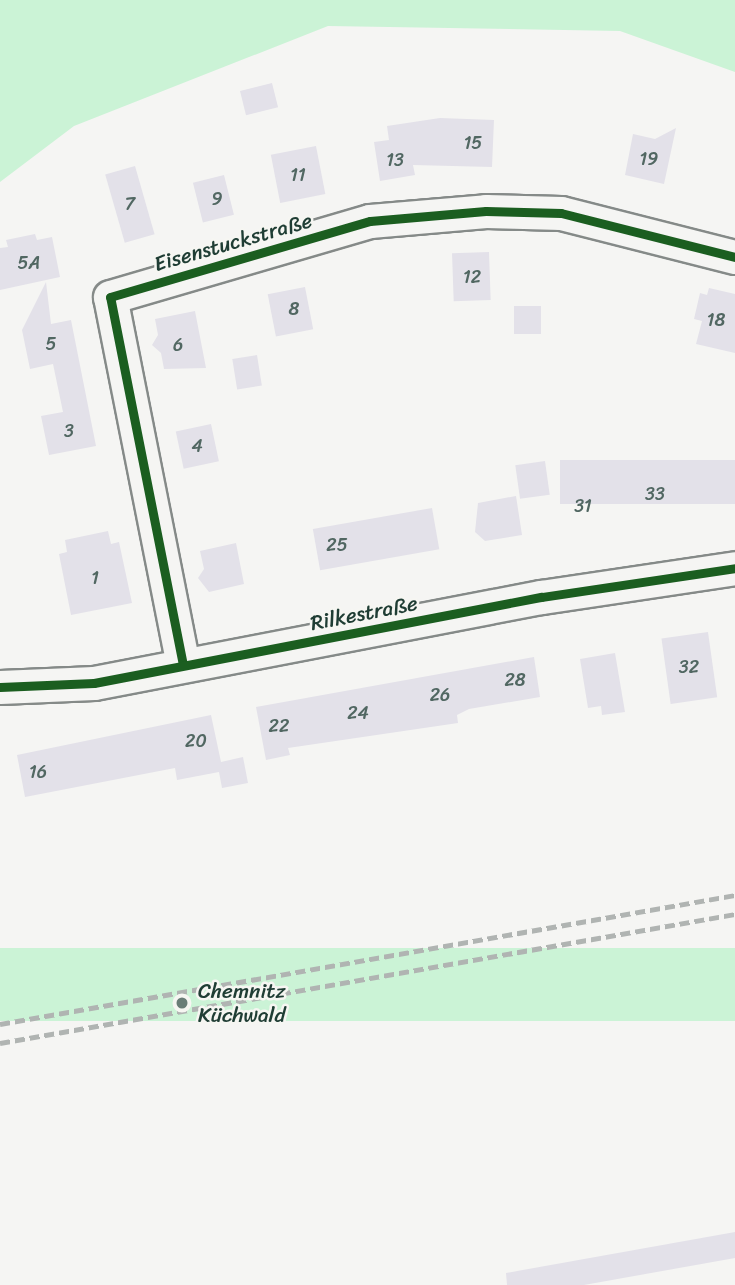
<!DOCTYPE html>
<html>
<head>
<meta charset="utf-8">
<style>
  body { margin:0 }
  #map { position:relative; width:735px; height:1285px; overflow:hidden; background:#f5f5f3; font-family:Sriracha,sans-serif }
  div>[style] { position:absolute }
  .green>* { inset:0; background:#cbf3d6; transform-origin:0 0 }
  .building>* { inset:0; background:#e3e1e9; transform-origin:0 0 }
  .roads { filter:drop-shadow(2px 0 #858a88) drop-shadow(-2px 0 #858a88) drop-shadow(0 2px #858a88) drop-shadow(0 -2px #858a88) }
  .street>* { height:33px; margin:-16.5px; padding:0 16.5px; transform-origin:16.5px; border-radius:16.5px; background:#f5f5f3 }
  .rail>* { height:5px; margin-top:-2.5px; transform-origin:0; background:repeating-linear-gradient(90deg,#b0b4b2 0 10px,transparent 0 15px) }
  .cycleway>* { height:9px; margin:-4.5px; padding:0 4.5px; transform-origin:4.5px; border-radius:4.5px; background:#1b5e20 }
  .dots>* { width:19px; height:19px; translate:-50% -50%; box-sizing:border-box; border:4px solid #f6f6f2; border-radius:50% }
  span { translate:-50% -50%; white-space:nowrap; text-align:center; line-height:1.15; -webkit-text-stroke:5px #f6f6f2; paint-order:stroke }
  .number-label { font-size:18px; color:#516762 }
  .number-label span { -webkit-text-stroke-width:0 }
  .street-label { font-size:21px; color:#1f3d34 }
  .poi-label { font-size:21px; color:#1f3d34 }
  .left { translate:0 -50%; text-align:left }
</style>
</head>
<body>
<div id="map">
  <div class="green">
    <i style="clip-path:polygon(0 0,735px 0,735px 72px,620px 31px,328px 26px,74px 126px,0 182px)"></i>
    <i style="left:735px;top:948px;width:73px;height:747px;rotate:90deg"></i>
  </div>
  <div class="building">
    <i style="left:272px;top:83px;width:25px;height:33px;rotate:76deg"></i>
    <i style="clip-path:polygon(440px 118px,494px 120px,492px 167px,413px 165px,415px 175px,380px 181px,374px 142px,389px 140px,387px 126px)"></i>
    <i style="clip-path:polygon(676px 128px,664px 184px,625px 175px,633px 134px,655px 139px)"></i>
    <i style="left:316px;top:146px;width:49px;height:46px;rotate:79deg"></i>
    <i style="left:135px;top:166px;width:71px;height:31px;rotate:74deg"></i>
    <i style="left:224px;top:175px;width:41px;height:32px;rotate:76deg"></i>
    <i style="clip-path:polygon(35px 234px,37px 240px,52px 237px,60px 277px,0 290px,0 248px,8px 247px,6px 240px)"></i>
    <i style="left:489px;top:252px;width:48px;height:37px;rotate:88deg"></i>
    <i style="clip-path:polygon(46px 282px,51px 324px,71px 320px,96px 446px,49px 455px,41px 416px,63px 412px,53px 364px,30px 369px,22px 330px)"></i>
    <i style="left:305px;top:287px;width:43px;height:38px;rotate:79deg"></i>
    <i style="clip-path:polygon(709px 288px,735px 294px,735px 353px,696px 344px,702px 321px,694px 319px,700px 293px,707px 295px)"></i>
    <i style="left:514px;top:306px;width:27px;height:28px"></i>
    <i style="clip-path:polygon(195px 311px,206px 368px,164px 369px,161px 353px,152px 345px,158px 335px,155px 319px)"></i>
    <i style="left:257px;top:355px;width:31px;height:25px;rotate:81deg"></i>
    <i style="left:211px;top:424px;width:38px;height:36px;rotate:78deg"></i>
    <i style="left:735px;top:460px;width:44px;height:175px;rotate:90deg"></i>
    <i style="left:545px;top:461px;width:34px;height:30px;rotate:82deg"></i>
    <i style="clip-path:polygon(516px 496px,522px 535px,485px 541px,475px 532px,478px 503px)"></i>
    <i style="left:432px;top:508px;width:42px;height:121px;rotate:80deg"></i>
    <i style="clip-path:polygon(108px 531px,111px 544px,119px 542px,132px 603px,71px 615px,59px 554px,67px 552px,65px 540px)"></i>
    <i style="clip-path:polygon(236px 543px,244px 584px,209px 592px,198px 578px,204px 569px,200px 551px)"></i>
    <i style="left:708px;top:632px;width:66px;height:47px;rotate:82deg"></i>
    <i style="clip-path:polygon(615px 653px,625px 712px,602px 715px,601px 706px,588px 708px,580px 659px)"></i>
    <i style="clip-path:polygon(534px 657px,540px 697px,469px 709px,457px 715px,458px 723px,288px 748px,290px 755px,266px 760px,256px 707px)"></i>
    <i style="clip-path:polygon(211px 715px,221px 762px,243px 757px,248px 783px,222px 788px,219px 772px,177px 780px,175px 768px,25px 797px,17px 755px)"></i>
    <i style="clip-path:polygon(735px 1232px,735px 1258px,584px 1285px,507px 1285px,506px 1273px)"></i>
  </div>
  <div class="roads">
    <div class="street">
      <i style="left:183px;top:665px;width:375px;rotate:-101.2deg"></i>
      <i style="left:110px;top:297px;width:271px;rotate:-16.3deg"></i>
      <i style="left:370px;top:221px;width:116px;rotate:-4.9deg"></i>
      <i style="left:486px;top:211px;width:75px;rotate:1.5deg"></i>
      <i style="left:561px;top:213px;width:179px;rotate:14.2deg"></i>
      <i style="left:0;top:687px;width:94px;rotate:-2.4deg"></i>
      <i style="left:94px;top:683px;width:456px;rotate:-10.9deg"></i>
      <i style="left:542px;top:597px;width:195px;rotate:-8.5deg"></i>
    </div>
  </div>
  <div class="rail">
    <i style="left:0;top:1024px;width:746px;rotate:-9.95deg"></i>
    <i style="left:0;top:1043px;width:746px;rotate:-9.95deg"></i>
  </div>
  <div class="cycleway">
    <i style="left:183px;top:665px;width:375px;rotate:-101.2deg"></i>
    <i style="left:110px;top:297px;width:271px;rotate:-16.3deg"></i>
    <i style="left:370px;top:221px;width:116px;rotate:-4.9deg"></i>
    <i style="left:486px;top:211px;width:75px;rotate:1.5deg"></i>
    <i style="left:561px;top:213px;width:179px;rotate:14.2deg"></i>
    <i style="left:0;top:687px;width:94px;rotate:-2.4deg"></i>
    <i style="left:94px;top:683px;width:456px;rotate:-10.9deg"></i>
    <i style="left:542px;top:597px;width:195px;rotate:-8.5deg"></i>
  </div>
  <div class="dots">
    <i style="left:182px;top:1003px;background:#6a7d77"></i>
  </div>
  <div class="number-label">
    <span style="left:473px;top:143px">15</span>
    <span style="left:649px;top:159px">19</span>
    <span style="left:395px;top:160px">13</span>
    <span style="left:298px;top:175px">11</span>
    <span style="left:217px;top:199px">9</span>
    <span style="left:130px;top:204px">7</span>
    <span style="left:29px;top:263px">5A</span>
    <span style="left:472px;top:277px">12</span>
    <span style="left:294px;top:309px">8</span>
    <span style="left:716px;top:320px">18</span>
    <span style="left:51px;top:344px">5</span>
    <span style="left:178px;top:345px">6</span>
    <span style="left:69px;top:431px">3</span>
    <span style="left:197px;top:446px">4</span>
    <span style="left:655px;top:494px">33</span>
    <span style="left:583px;top:506px">31</span>
    <span style="left:337px;top:545px">25</span>
    <span style="left:95px;top:578px">1</span>
    <span style="left:689px;top:667px">32</span>
    <span style="left:515px;top:680px">28</span>
    <span style="left:440px;top:695px">26</span>
    <span style="left:358px;top:713px">24</span>
    <span style="left:279px;top:726px">22</span>
    <span style="left:196px;top:741px">20</span>
    <span style="left:38px;top:772px">16</span>
  </div>
  <div class="street-label">
    <span style="left:233px;top:242px;rotate:-16deg">Eisenstuckstraße</span>
    <span style="left:364px;top:613px;rotate:-11deg">Rilkestraße</span>
  </div>
  <div class="poi-label">
    <span class="left" style="left:198px;top:1003px">Chemnitz<br>Küchwald</span>
  </div>
</div>
</body>
</html>
